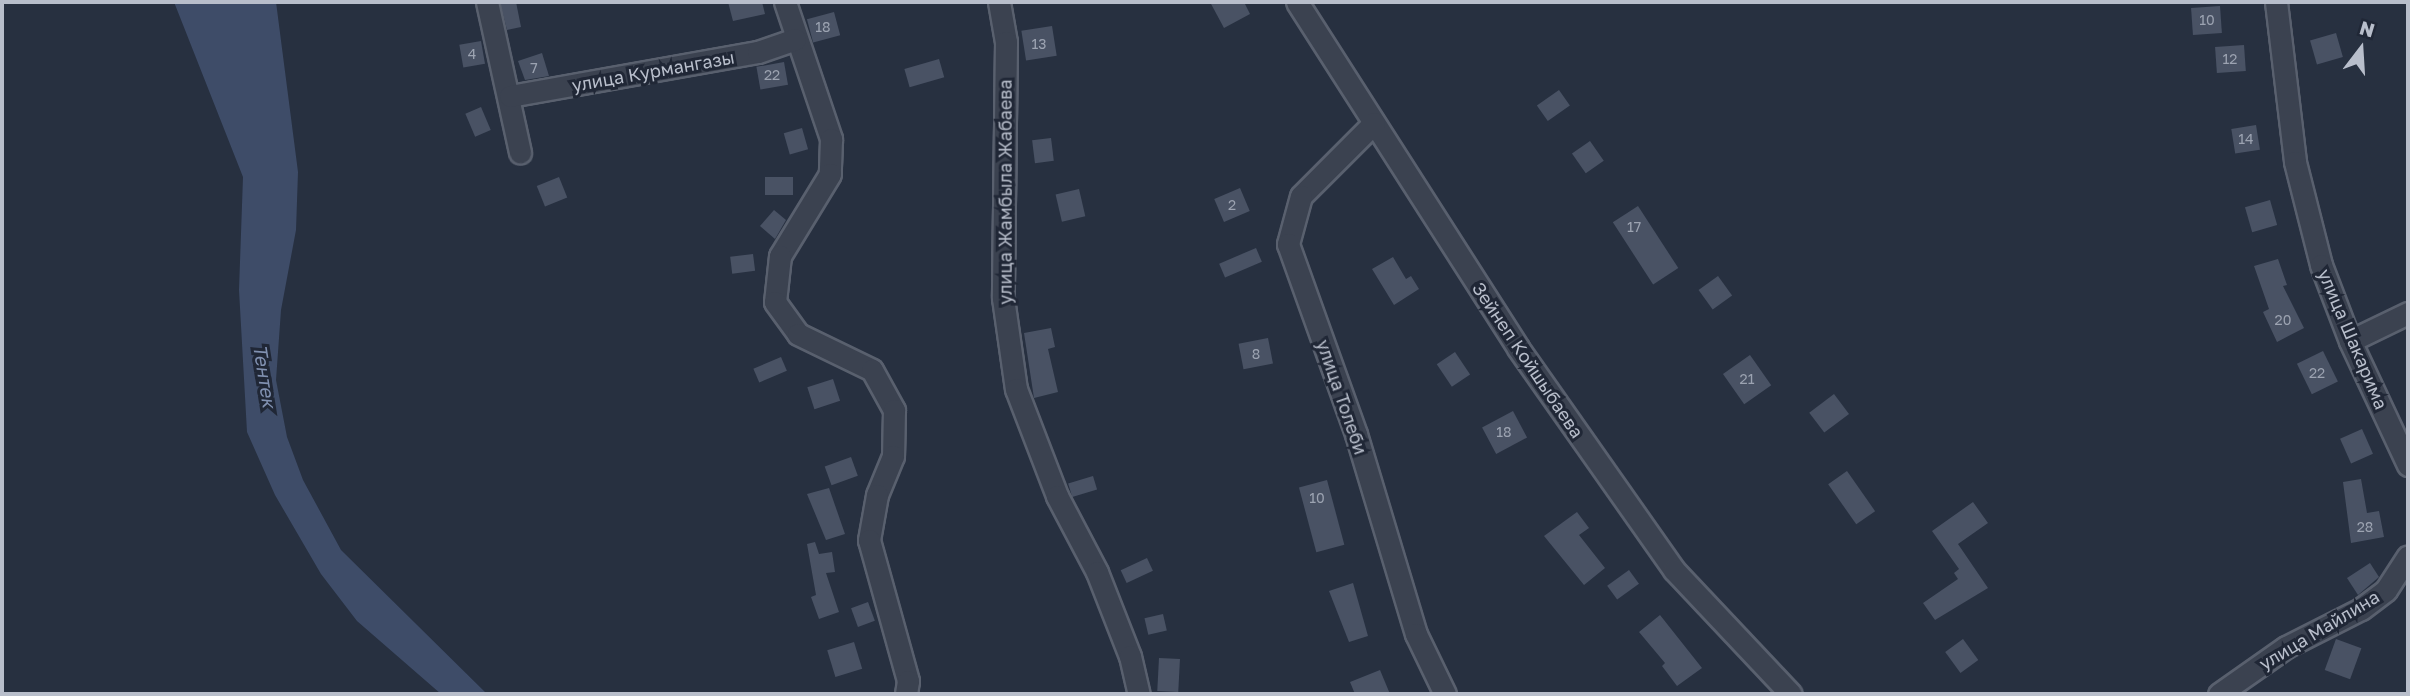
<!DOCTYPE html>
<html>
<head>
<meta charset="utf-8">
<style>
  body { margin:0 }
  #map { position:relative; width:2410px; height:696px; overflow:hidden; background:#273040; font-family:"Golos Text",sans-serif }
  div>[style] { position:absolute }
  .water>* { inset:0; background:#3e4c68 }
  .building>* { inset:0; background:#495264; transform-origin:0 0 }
  .roads { filter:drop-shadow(2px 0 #59606e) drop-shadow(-2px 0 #59606e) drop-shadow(0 2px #59606e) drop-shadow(0 -2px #59606e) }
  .minor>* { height:21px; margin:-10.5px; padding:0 10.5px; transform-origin:10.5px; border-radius:10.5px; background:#3b4250 }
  span { translate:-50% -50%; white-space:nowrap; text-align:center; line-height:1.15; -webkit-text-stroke:6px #202736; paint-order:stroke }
  .number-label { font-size:14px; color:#9ca3b1 }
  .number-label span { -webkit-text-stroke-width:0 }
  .street-label { font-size:18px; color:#b8becb }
  .water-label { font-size:19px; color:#8191b1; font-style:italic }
  .frame { position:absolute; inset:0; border:4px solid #b8becb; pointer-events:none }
  .north { position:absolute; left:2326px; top:14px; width:70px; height:70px; -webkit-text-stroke:5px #202736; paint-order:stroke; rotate:17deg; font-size:19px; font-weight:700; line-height:28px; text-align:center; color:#b8becb }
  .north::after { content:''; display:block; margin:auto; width:24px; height:32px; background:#b8becb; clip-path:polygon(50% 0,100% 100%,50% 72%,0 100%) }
</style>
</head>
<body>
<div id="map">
  <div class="water">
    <i style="clip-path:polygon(174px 2px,276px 2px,298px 172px,296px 230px,281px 310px,276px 380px,287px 437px,303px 480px,341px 550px,487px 694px,441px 694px,357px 621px,321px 574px,275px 495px,247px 432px,239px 290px,243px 177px)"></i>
  </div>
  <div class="building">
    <i style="clip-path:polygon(500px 2px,516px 2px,521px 27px,507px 30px)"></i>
    <i style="clip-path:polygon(728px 2px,762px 2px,765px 14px,733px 21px)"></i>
    <i style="clip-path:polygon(1210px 2px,1244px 2px,1250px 14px,1224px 28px)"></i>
    <i style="left:2220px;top:6px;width:27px;height:29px;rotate:86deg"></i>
    <i style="left:834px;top:12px;width:24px;height:28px;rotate:75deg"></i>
    <i style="left:1052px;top:26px;width:30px;height:31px;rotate:81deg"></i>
    <i style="left:2336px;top:33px;width:25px;height:27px;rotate:74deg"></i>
    <i style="left:481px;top:41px;width:23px;height:22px;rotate:80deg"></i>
    <i style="left:2244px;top:45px;width:26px;height:29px;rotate:86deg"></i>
    <i style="clip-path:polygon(542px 53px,549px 76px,525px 80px,518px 61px)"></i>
    <i style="left:939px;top:59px;width:19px;height:36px;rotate:74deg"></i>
    <i style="left:784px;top:62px;width:23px;height:28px;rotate:80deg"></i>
    <i style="left:1559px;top:90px;width:19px;height:27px;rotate:55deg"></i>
    <i style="left:481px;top:107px;width:25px;height:17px;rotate:67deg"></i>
    <i style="left:2256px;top:125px;width:25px;height:25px;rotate:81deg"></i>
    <i style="left:802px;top:128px;width:22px;height:19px;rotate:74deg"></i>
    <i style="left:1051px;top:138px;width:23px;height:19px;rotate:83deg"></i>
    <i style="left:1590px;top:141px;width:24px;height:22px;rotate:55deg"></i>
    <i style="left:559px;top:177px;width:22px;height:24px;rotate:68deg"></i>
    <i style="left:793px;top:177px;width:18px;height:28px;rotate:90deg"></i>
    <i style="left:1240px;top:188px;width:25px;height:28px;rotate:67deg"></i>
    <i style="left:1079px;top:189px;width:28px;height:24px;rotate:77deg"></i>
    <i style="left:2270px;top:200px;width:26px;height:26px;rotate:74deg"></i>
    <i style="left:1638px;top:206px;width:74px;height:30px;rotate:57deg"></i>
    <i style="clip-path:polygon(774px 210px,786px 220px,775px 239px,760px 226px)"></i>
    <i style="left:1256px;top:248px;width:15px;height:40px;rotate:67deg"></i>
    <i style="left:753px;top:254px;width:17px;height:23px;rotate:83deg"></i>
    <i style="clip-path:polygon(1393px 257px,1406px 279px,1411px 276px,1419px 289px,1394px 305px,1372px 269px)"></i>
    <i style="clip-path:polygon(2278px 259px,2287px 285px,2283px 286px,2304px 328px,2277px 342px,2263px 312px,2269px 309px,2254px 266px)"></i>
    <i style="left:1718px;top:276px;width:24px;height:24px;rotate:54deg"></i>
    <i style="clip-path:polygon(1051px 328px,1055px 347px,1048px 349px,1058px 392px,1034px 398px,1024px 333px)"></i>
    <i style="left:1268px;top:338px;width:26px;height:30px;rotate:79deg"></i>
    <i style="left:2323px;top:351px;width:34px;height:29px;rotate:64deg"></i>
    <i style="left:1455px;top:352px;width:27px;height:22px;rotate:56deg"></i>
    <i style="left:1750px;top:355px;width:37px;height:33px;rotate:55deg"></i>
    <i style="left:781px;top:357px;width:15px;height:30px;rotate:67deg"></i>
    <i style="left:833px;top:379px;width:23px;height:27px;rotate:72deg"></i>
    <i style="left:1834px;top:394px;width:25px;height:31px;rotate:53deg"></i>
    <i style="left:1513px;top:411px;width:30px;height:35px;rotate:62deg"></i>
    <i style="left:2362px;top:429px;width:27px;height:24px;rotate:66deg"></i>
    <i style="left:851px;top:457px;width:20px;height:28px;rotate:70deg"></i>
    <i style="left:1847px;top:471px;width:49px;height:23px;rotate:55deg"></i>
    <i style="left:1093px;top:476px;width:14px;height:26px;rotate:73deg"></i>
    <i style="clip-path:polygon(2361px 479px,2367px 513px,2379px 511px,2384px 537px,2351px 543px,2343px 482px)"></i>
    <i style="left:1327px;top:480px;width:67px;height:29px;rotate:75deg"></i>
    <i style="clip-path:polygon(829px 488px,845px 534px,826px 540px,807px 494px)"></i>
    <i style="clip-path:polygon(1973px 502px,1988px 523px,1958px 544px,1988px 588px,1935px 620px,1923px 603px,1958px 579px,1954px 573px,1959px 569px,1932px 531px)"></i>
    <i style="clip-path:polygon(1577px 512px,1589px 528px,1579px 535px,1605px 568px,1584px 585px,1544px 536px)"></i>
    <i style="clip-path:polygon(815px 542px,819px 554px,832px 552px,835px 572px,826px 573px,839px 612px,819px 619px,811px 597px,816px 595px,807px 544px)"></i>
    <i style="left:1147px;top:558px;width:14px;height:29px;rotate:65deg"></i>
    <i style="clip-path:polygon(2370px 563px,2379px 577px,2358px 595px,2347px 578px)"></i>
    <i style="left:1629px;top:570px;width:17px;height:27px;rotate:54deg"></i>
    <i style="clip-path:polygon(1353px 583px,1368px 636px,1349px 642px,1329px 591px)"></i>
    <i style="left:868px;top:602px;width:20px;height:18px;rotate:70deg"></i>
    <i style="left:1163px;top:614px;width:17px;height:19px;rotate:77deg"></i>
    <i style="clip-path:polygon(1660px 615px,1702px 668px,1677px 686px,1662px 666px,1665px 663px,1639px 632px)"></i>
    <i style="left:1963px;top:639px;width:26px;height:22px;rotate:54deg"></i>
    <i style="left:2336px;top:639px;width:27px;height:33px;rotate:20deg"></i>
    <i style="left:854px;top:642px;width:28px;height:28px;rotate:73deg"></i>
    <i style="left:1159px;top:658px;width:21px;height:33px;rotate:3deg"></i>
    <i style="clip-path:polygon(1380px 670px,1390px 694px,1355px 694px,1350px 682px)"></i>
  </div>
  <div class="roads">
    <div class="minor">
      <i style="left:487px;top:2px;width:154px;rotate:77.6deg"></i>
      <i style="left:785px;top:2px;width:145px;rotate:71.4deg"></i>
      <i style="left:831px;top:139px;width:35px;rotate:92deg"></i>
      <i style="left:830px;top:174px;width:96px;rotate:121.4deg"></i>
      <i style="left:780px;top:256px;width:46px;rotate:96.2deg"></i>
      <i style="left:775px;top:302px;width:39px;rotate:54deg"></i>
      <i style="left:798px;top:334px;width:82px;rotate:25.9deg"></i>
      <i style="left:872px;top:370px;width:46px;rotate:61.2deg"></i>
      <i style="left:894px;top:410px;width:46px;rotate:91.2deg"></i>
      <i style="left:893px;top:456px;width:42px;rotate:112.3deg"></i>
      <i style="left:877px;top:495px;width:46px;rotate:100.1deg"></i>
      <i style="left:869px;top:540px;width:146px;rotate:74.5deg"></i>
      <i style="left:908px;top:681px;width:13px;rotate:99deg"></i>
      <i style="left:999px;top:2px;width:41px;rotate:80.1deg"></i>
      <i style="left:1006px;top:42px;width:256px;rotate:90.7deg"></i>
      <i style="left:1003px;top:298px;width:92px;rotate:81.9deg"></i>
      <i style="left:1016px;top:389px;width:115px;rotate:69deg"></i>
      <i style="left:1057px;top:496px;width:86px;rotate:62.2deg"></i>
      <i style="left:1097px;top:572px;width:90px;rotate:68.6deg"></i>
      <i style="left:1130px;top:656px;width:39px;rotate:77deg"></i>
      <i style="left:1297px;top:2px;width:411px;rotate:57.4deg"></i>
      <i style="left:1518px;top:348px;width:271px;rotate:54.9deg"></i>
      <i style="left:1674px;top:570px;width:170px;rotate:46.7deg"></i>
      <i style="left:2276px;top:2px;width:161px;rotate:83.2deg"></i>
      <i style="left:2295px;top:162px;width:106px;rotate:75.8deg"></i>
      <i style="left:2321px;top:265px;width:81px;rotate:69.1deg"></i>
      <i style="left:2350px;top:341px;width:137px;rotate:64.9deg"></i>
      <i style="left:510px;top:96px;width:252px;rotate:-10.1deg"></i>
      <i style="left:758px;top:52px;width:39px;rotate:-19deg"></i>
      <i style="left:1374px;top:123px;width:103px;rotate:135deg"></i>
      <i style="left:1301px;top:196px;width:50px;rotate:105.2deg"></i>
      <i style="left:1288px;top:244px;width:202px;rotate:70.3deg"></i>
      <i style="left:1356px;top:434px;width:209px;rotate:73.3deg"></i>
      <i style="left:1416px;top:634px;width:67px;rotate:64.2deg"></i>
      <i style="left:2350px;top:341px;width:64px;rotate:-25.8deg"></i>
      <i style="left:2219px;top:694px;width:82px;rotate:-35deg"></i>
      <i style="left:2286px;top:647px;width:84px;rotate:-26.9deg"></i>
      <i style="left:2361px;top:609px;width:31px;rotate:-37deg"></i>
      <i style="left:2386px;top:590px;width:40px;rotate:-57.1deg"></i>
    </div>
  </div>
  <div class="number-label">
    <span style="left:2207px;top:20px">10</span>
    <span style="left:823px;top:27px">18</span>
    <span style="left:1039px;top:44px">13</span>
    <span style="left:472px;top:54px">4</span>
    <span style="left:2230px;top:59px">12</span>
    <span style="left:534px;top:68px">7</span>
    <span style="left:772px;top:75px">22</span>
    <span style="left:2246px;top:139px">14</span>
    <span style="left:1232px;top:205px">2</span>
    <span style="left:1634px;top:227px">17</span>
    <span style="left:2283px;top:320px">20</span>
    <span style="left:1256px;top:354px">8</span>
    <span style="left:2317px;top:373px">22</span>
    <span style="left:1747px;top:379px">21</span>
    <span style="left:1504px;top:432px">18</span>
    <span style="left:1317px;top:498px">10</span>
    <span style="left:2365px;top:527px">28</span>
  </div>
  <div class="street-label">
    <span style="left:653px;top:71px;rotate:-10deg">улица Курмангазы</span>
    <span style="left:1005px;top:192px;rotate:-90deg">улица Жамбыла Жабаева</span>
    <span style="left:2353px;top:339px;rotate:67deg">улица Шакарима</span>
    <span style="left:1528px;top:360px;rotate:56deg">Зейнеп Койшыбаева</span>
    <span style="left:1342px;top:397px;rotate:71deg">улица Толеби</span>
    <span style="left:2319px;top:630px;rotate:-31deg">улица Майлина</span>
  </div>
  <div class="water-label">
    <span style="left:265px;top:376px;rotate:81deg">Тентек</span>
  </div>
  <div class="frame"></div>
  <div class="north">N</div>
</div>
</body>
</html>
